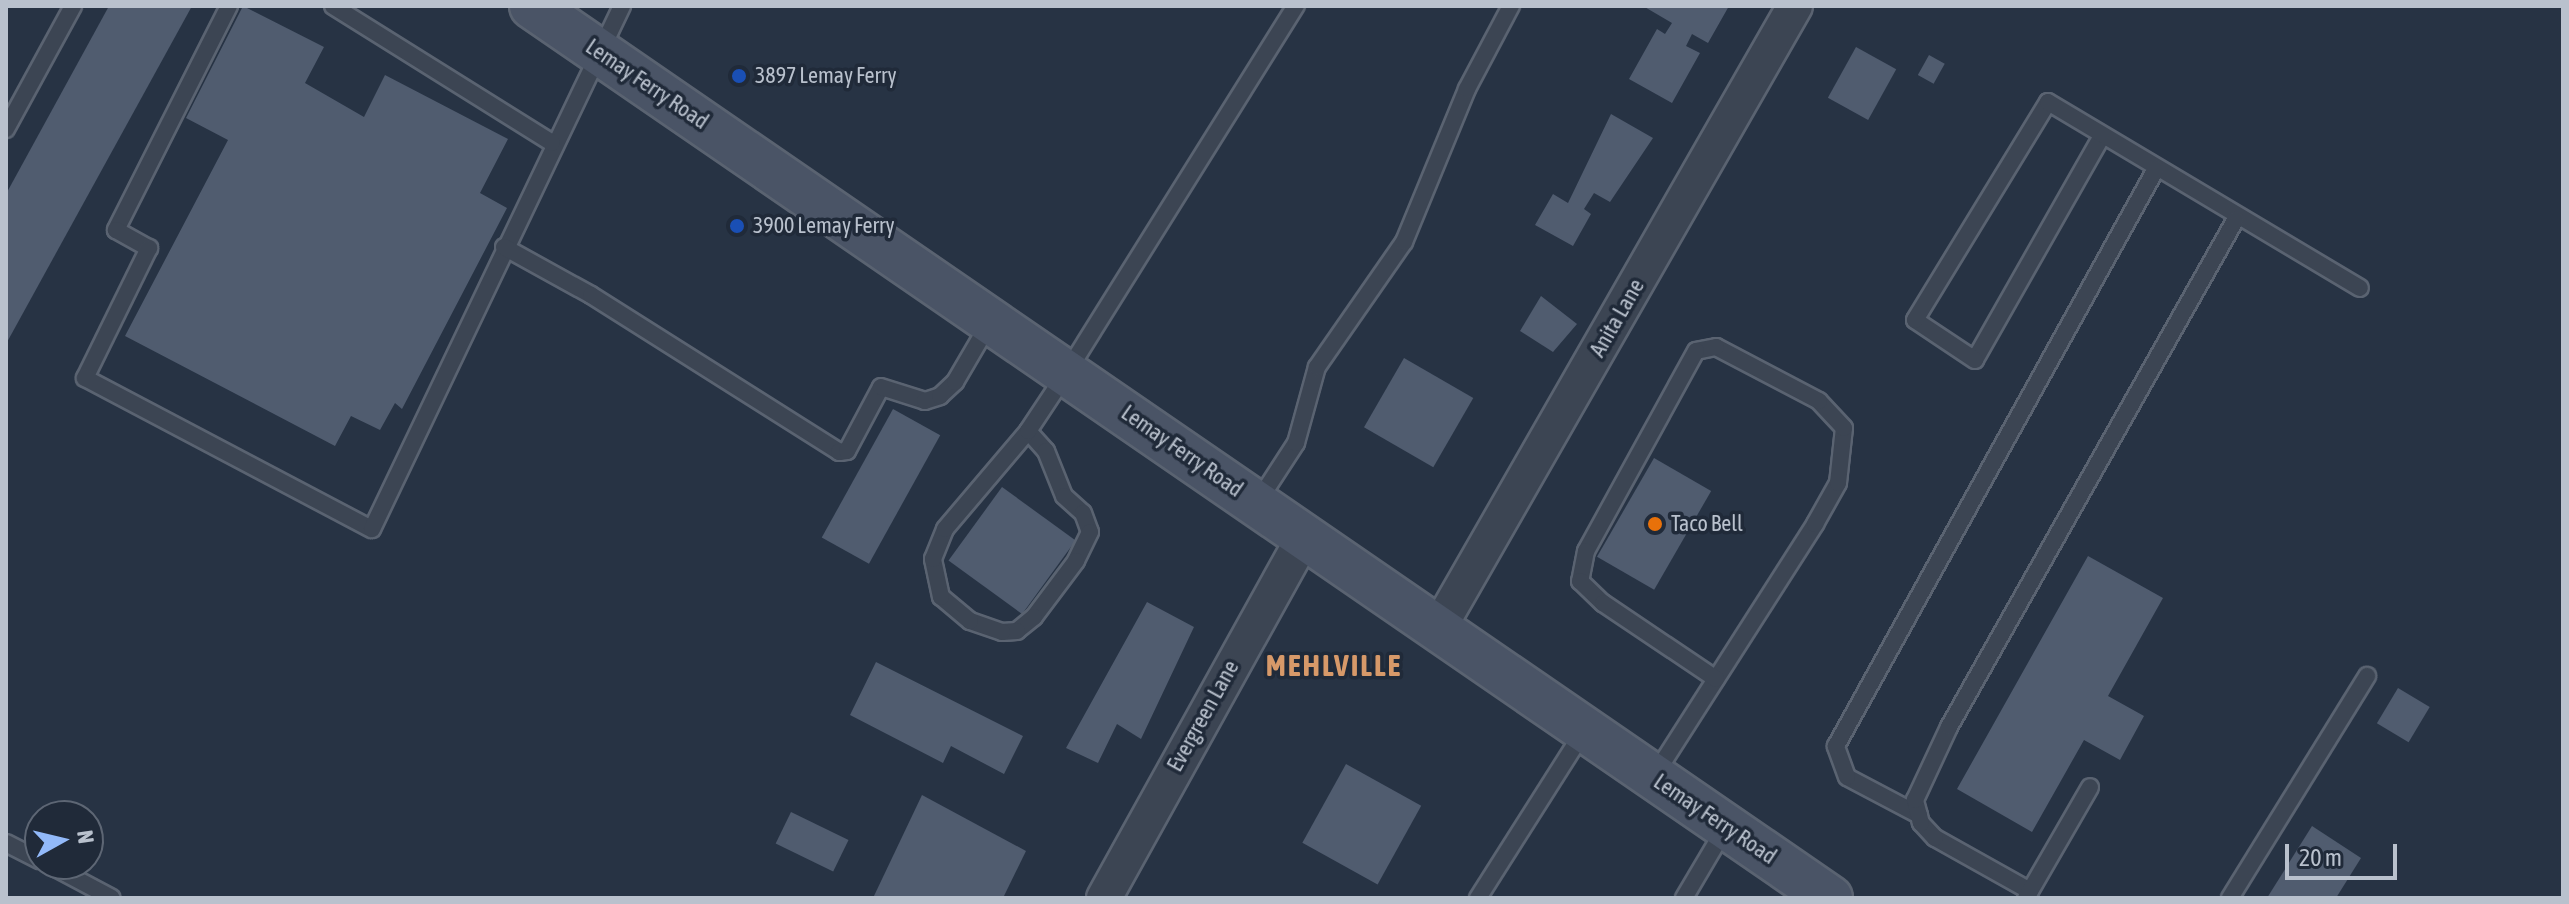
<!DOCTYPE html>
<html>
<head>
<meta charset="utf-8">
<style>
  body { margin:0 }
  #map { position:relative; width:2569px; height:904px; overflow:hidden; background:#273344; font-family:"Asap Condensed",sans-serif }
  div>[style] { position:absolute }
  .building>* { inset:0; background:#505c6f; transform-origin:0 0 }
  .roads { filter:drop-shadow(2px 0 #5a6371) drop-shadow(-2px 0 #5a6371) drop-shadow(0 2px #5a6371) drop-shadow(0 -2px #5a6371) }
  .lane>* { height:16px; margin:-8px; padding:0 8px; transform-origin:8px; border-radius:8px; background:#3c4553 }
  .street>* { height:34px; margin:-17px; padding:0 17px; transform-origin:17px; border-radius:17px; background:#3c4553 }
  .secondary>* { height:44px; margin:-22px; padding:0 22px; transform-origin:22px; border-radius:22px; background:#4a5466 }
  .dots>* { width:22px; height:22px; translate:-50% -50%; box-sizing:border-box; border:4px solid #202a39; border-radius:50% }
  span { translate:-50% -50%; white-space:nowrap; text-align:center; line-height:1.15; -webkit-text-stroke:7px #202a39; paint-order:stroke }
  .poi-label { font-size:22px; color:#b9c1cd }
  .left { translate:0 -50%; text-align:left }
  .street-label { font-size:22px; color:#b9c1cd }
  .district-label { font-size:30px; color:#d79969; font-weight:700; letter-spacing:2px }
  .frame { position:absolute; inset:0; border:8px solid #b9c1cd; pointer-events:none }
  .north { position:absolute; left:24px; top:800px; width:80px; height:80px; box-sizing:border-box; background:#202a39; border:2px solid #5d6674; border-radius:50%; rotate:82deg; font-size:22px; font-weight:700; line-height:32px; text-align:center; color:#b9c1cd }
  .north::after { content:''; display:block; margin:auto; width:28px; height:36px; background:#92b9f9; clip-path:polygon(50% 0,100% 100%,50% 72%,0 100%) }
  .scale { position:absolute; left:2285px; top:844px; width:112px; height:36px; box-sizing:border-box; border:4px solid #b9c1cd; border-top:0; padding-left:10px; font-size:24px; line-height:28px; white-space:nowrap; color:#b9c1cd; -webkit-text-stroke:6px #202a39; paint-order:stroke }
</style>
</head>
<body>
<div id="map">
  <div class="building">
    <i style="clip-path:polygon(109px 6px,192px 6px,6px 344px,6px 194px)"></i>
    <i style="clip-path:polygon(243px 6px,324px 47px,305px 83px,364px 117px,385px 75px,508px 139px,480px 193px,507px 208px,402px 409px,395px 403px,380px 430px,351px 416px,335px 446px,125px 336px,228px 140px,186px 118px)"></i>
    <i style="clip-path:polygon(1643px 6px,1729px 6px,1708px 43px,1692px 34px,1686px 46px,1700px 53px,1672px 103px,1629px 79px,1657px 29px,1665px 34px,1672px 23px)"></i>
    <i style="left:1856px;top:47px;width:46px;height:58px;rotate:29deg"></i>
    <i style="left:1929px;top:55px;width:18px;height:23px;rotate:29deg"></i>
    <i style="clip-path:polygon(1611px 114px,1653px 138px,1610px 202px,1594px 193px,1584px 209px,1591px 214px,1573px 246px,1535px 225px,1553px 194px,1568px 203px)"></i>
    <i style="clip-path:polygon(1541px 296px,1577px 324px,1553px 352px,1520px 331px)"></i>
    <i style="left:1404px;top:358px;width:80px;height:80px;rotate:30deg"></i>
    <i style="left:893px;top:409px;width:54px;height:147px;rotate:29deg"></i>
    <i style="left:1654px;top:458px;width:66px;height:114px;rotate:30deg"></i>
    <i style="left:1002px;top:487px;width:91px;height:91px;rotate:36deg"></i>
    <i style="clip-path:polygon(2088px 556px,2163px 598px,2108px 696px,2144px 716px,2120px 760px,2084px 740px,2032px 832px,1957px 789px)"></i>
    <i style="clip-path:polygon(1147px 602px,1194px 627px,1141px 739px,1117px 724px,1098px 763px,1066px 748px)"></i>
    <i style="clip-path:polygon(876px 662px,1023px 736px,1004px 774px,951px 746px,943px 763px,850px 715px)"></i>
    <i style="left:2398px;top:688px;width:37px;height:41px;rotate:31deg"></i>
    <i style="left:1346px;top:764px;width:86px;height:90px;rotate:29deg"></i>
    <i style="clip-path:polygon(922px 795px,1026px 851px,1003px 898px,873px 898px)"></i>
    <i style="left:791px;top:812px;width:64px;height:35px;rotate:26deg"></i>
    <i style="clip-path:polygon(2312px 826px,2361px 858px,2336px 898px,2267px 898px)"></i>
  </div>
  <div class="roads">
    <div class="lane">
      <i style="left:229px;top:6px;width:251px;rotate:116.8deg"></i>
      <i style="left:116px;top:230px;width:38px;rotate:29deg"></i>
      <i style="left:149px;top:248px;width:145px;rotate:116.2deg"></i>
      <i style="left:85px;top:378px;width:324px;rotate:27.8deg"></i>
      <i style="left:372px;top:529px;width:580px;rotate:-64.45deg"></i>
      <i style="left:333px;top:6px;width:258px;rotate:32deg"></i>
      <i style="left:6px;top:129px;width:140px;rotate:-61.4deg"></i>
      <i style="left:2102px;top:136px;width:257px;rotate:119.6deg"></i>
      <i style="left:1975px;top:360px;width:72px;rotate:-146.3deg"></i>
      <i style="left:1915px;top:320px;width:255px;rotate:-58.6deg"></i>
      <i style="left:2048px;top:102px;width:363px;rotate:30.8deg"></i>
      <i style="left:504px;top:247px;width:99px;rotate:28.9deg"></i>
      <i style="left:591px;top:295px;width:294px;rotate:32.3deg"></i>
      <i style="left:839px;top:452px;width:8px;rotate:-7deg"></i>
      <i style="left:847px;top:451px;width:72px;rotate:-62deg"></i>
      <i style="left:881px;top:387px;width:46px;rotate:17.7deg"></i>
      <i style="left:925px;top:401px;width:16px;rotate:-18deg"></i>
      <i style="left:940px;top:396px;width:21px;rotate:-43deg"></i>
      <i style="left:955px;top:382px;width:69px;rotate:-59.7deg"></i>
      <i style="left:1028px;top:431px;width:27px;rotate:48deg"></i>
      <i style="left:1046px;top:451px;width:48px;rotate:68.2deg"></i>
      <i style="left:1064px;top:496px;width:25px;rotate:42deg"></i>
      <i style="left:1083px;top:513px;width:20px;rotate:70deg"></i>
      <i style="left:1090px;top:532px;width:32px;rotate:116deg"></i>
      <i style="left:1076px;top:561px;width:70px;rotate:126.9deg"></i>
      <i style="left:1034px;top:617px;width:22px;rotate:141deg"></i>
      <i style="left:1017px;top:631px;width:15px;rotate:176deg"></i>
      <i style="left:1002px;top:632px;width:34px;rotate:-161deg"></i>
      <i style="left:970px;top:621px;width:38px;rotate:-140deg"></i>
      <i style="left:941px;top:597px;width:39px;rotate:-102deg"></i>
      <i style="left:933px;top:559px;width:32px;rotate:-68deg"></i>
      <i style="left:945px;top:529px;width:128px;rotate:-49.7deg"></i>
      <i style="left:1028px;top:431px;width:71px;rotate:-56.5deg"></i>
      <i style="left:1067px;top:372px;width:432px;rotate:-58deg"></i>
      <i style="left:1257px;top:503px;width:72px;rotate:-57deg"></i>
      <i style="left:1296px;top:443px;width:79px;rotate:-74.6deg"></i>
      <i style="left:1317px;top:367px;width:152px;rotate:-55.2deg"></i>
      <i style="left:1404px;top:242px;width:165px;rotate:-67.6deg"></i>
      <i style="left:1467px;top:89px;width:94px;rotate:-62.1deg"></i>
      <i style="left:1654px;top:776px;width:299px;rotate:-57.4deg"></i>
      <i style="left:1815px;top:524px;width:47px;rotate:-60.7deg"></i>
      <i style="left:1838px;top:483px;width:55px;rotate:-83.8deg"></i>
      <i style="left:1844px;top:428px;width:37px;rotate:-133deg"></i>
      <i style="left:1819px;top:401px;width:116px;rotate:-152.3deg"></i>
      <i style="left:1716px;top:347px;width:20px;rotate:169deg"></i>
      <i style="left:1696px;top:351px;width:228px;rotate:118.8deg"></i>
      <i style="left:1586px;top:551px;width:31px;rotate:101deg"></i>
      <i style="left:1580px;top:581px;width:32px;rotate:44deg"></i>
      <i style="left:1603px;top:603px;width:136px;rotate:33.9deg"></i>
      <i style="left:1919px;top:815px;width:81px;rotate:-152.2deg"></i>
      <i style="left:1847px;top:777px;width:33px;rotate:-110deg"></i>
      <i style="left:1836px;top:746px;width:660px;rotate:-60.99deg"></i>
      <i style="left:6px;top:843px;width:38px;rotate:27deg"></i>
      <i style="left:48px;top:864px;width:72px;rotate:28deg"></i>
      <i style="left:2030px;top:891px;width:109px;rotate:-150.8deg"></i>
      <i style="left:1935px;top:838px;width:21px;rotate:-133deg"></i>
      <i style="left:1921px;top:823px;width:24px;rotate:-105deg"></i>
      <i style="left:1915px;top:800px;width:81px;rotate:-65deg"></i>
      <i style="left:1949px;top:727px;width:583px;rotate:-60.54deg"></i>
      <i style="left:1478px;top:898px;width:198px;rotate:-57.6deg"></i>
      <i style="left:1684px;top:898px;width:82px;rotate:-59.4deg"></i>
      <i style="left:2026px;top:898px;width:128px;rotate:-60deg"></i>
      <i style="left:2230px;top:898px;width:261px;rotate:-58.3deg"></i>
    </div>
    <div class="street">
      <i style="left:1438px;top:629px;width:718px;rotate:-60.19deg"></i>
      <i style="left:1104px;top:898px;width:414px;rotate:-61deg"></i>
    </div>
    <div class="secondary">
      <i style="left:532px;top:6px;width:1575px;rotate:34.5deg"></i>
    </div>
  </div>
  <div class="dots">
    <i style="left:739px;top:76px;background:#1a4fb4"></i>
    <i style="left:737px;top:226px;background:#1a4fb4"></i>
    <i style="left:1655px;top:524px;background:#e8710a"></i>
  </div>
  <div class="poi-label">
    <span class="left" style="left:755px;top:76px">3897 Lemay Ferry</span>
    <span class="left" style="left:753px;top:226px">3900 Lemay Ferry</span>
    <span class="left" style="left:1671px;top:524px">Taco Bell</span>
  </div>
  <div class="street-label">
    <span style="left:647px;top:84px;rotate:34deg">Lemay Ferry Road</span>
    <span style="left:1617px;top:318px;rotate:-60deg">Anita Lane</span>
    <span style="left:1182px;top:451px;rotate:35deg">Lemay Ferry Road</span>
    <span style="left:1203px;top:716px;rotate:-61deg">Evergreen Lane</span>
    <span style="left:1715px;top:819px;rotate:34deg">Lemay Ferry Road</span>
  </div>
  <div class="district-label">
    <span style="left:1334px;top:665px">MEHLVILLE</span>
  </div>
  <div class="frame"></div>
  <div class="north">N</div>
  <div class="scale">20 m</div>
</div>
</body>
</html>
